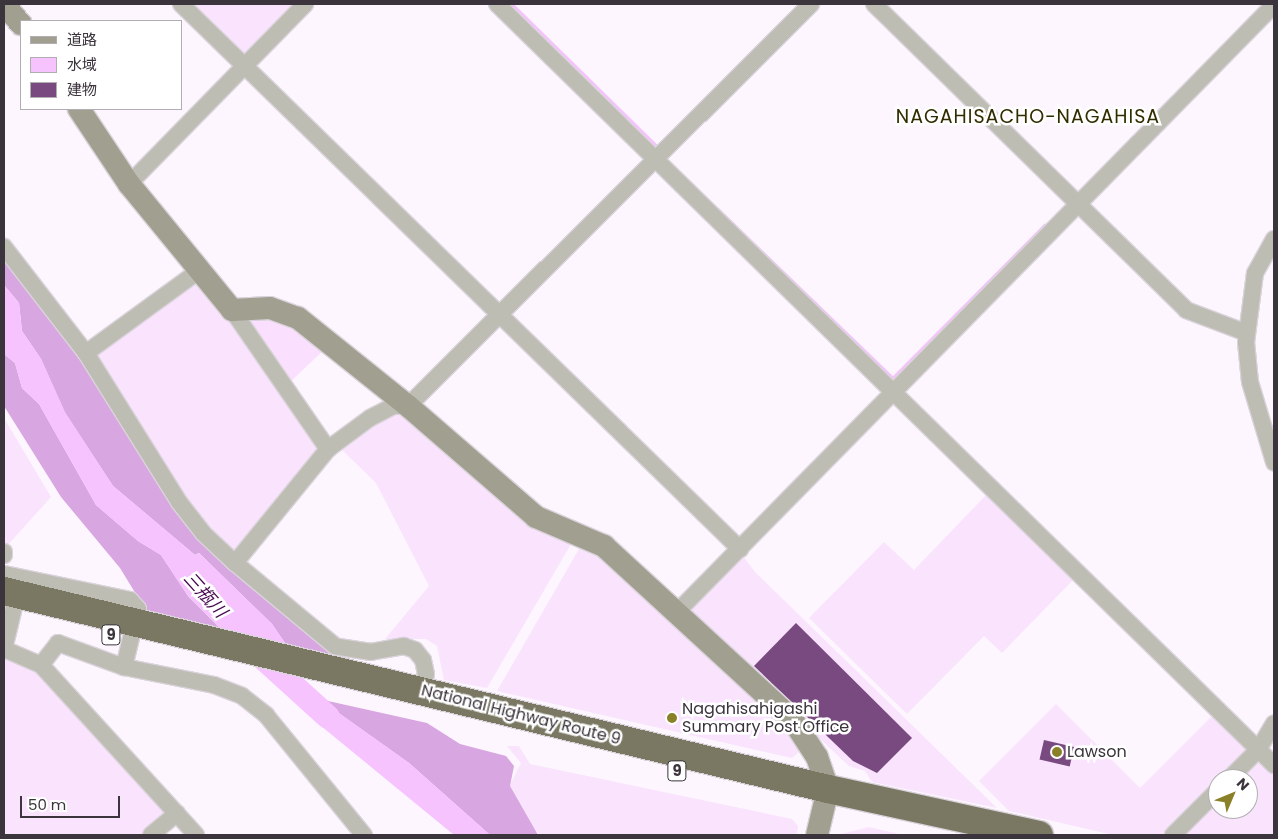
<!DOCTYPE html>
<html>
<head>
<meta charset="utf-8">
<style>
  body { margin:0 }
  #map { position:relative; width:1278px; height:839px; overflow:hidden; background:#fdf6fe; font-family:Poppins,"Noto Sans JP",sans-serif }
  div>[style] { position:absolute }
  .built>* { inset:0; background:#f9e3fd }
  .green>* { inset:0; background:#fae0fe }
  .forest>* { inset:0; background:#d8a6e0 }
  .water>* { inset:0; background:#f6c3ff }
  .stream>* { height:4px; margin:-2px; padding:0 2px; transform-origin:2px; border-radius:2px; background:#f6c3ff }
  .river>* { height:24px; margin:-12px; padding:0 12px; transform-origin:12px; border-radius:12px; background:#f6c3ff }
  .building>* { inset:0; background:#784a7f; transform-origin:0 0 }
  .roads { filter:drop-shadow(1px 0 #dad3db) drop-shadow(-1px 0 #dad3db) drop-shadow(0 1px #dad3db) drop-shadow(0 -1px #dad3db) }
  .street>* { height:16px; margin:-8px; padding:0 8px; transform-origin:8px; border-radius:8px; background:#bdbdb3 }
  .secondary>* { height:22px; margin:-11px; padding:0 11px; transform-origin:11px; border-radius:11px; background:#a19f90 }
  .highway>* { height:28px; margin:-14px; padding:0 14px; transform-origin:14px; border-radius:14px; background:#7a7863 }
  .dots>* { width:14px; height:14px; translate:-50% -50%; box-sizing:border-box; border:2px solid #fff; border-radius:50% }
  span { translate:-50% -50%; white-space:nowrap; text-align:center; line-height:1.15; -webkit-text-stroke:5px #fff; paint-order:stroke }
  .shield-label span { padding:1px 4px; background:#fff; border:1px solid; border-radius:4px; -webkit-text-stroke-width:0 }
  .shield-label { font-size:15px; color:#3b343c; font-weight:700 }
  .poi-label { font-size:16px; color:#3b343c }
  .left { translate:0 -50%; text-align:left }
  .street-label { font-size:16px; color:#3b343c }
  .water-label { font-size:18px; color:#46064f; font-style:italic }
  .quarter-label { font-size:19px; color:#312d01; letter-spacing:1px }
  .frame { position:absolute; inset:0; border:5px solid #3b343c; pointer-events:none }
  .legend { position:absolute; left:20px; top:20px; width:162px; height:90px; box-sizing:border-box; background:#fff; border:1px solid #b1aeb1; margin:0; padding:6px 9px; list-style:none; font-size:15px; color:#3b343c }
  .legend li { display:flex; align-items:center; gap:10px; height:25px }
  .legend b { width:25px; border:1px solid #b1aeb1 }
  .north { position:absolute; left:1208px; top:769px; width:50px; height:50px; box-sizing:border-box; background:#fff; border:1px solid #b1aeb1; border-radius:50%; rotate:45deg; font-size:14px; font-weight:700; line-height:20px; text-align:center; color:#3b343c }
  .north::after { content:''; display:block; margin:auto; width:18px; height:22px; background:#898027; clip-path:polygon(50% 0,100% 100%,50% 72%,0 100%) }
  .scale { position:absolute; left:20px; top:796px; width:100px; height:22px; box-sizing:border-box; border:2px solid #3b343c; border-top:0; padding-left:6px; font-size:15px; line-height:18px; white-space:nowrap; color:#3b343c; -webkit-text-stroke:4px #fff; paint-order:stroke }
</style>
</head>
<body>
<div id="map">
  <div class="built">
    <i style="clip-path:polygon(188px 4px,301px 4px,248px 58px)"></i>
    <i style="clip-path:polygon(194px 281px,200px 282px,274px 372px,311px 429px,319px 452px,230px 557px,208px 535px,94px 359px,96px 350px)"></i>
    <i style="clip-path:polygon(396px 411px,574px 539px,487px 688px,444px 680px,437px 646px,426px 639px,385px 639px,429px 586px,376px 483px,338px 446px)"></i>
    <i style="clip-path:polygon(4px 418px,51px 497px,7px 546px,4px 543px)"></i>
    <i style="clip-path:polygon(987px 494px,1075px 578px,1002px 653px,984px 636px,907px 714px,809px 618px,884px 542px,914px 570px)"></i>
    <i style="clip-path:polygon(583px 542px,778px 716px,800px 751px,792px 758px,497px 691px)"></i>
    <i style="clip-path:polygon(742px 555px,756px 573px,997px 808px,872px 782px,865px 771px,849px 766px,683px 611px)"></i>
    <i style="clip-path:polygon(4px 656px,37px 669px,164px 809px,164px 818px,143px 835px,4px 835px)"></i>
    <i style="clip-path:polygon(1056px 704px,1140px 788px,1214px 714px,1249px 749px,1169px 835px,1113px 835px,1009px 811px,979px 781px)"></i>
    <i style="clip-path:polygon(507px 746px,519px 746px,530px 764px,792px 819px,798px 826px,797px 835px,540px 835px,489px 783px,510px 785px,521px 763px)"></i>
    <i style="clip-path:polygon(1255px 760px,1274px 772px,1274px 835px,1179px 835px,1218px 795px,1218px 809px,1248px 809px,1248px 779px,1233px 779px)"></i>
    <i style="clip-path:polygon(869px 827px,903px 835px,837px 835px)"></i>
  </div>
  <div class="green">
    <i style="clip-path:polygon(242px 315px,285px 318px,324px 350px,290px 382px)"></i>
  </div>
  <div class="forest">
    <i style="clip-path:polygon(4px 254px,69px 334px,173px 499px,285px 611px,336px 656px,287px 646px,272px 624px,199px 553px,195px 555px,113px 486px,65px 413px,41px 359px,22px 331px,19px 303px,4px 285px)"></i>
    <i style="clip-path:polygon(4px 354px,15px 363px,22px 388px,39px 404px,96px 505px,138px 541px,161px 555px,188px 596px,223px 631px,147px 612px,120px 568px,61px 497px,4px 406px)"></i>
    <i style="clip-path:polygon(319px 699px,427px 723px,460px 744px,506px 756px,514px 766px,510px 786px,538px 835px,490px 835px,409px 763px)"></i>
  </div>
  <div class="water">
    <i style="clip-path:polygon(4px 285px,19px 303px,22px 331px,41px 359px,65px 412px,113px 486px,195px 555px,199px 553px,272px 624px,287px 646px,223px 631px,188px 596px,161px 555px,138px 541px,96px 505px,39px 404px,22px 388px,15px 363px,4px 354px)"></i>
    <i style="clip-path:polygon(287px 692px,319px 699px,409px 763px,490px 835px,454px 835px,315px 721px)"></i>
  </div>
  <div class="stream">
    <i style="left:511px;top:4px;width:202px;rotate:44.4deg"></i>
    <i style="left:718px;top:210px;width:243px;rotate:44deg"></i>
    <i style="left:893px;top:379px;width:216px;rotate:-45.2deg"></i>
  </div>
  <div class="river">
    <i style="left:253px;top:649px;width:101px;rotate:42.2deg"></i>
  </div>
  <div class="building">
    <i style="clip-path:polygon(796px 623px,912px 738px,877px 773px,853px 761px,754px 666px)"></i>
    <i style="left:1044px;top:740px;width:31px;height:20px;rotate:13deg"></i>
  </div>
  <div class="roads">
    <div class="street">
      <i style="left:181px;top:4px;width:781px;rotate:44.27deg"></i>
      <i style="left:497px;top:4px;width:1088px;rotate:44.4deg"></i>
      <i style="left:874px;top:4px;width:437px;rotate:44.4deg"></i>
      <i style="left:1186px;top:310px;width:65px;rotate:20.7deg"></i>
      <i style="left:129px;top:184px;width:252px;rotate:-45.6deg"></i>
      <i style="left:1274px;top:239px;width:39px;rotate:119deg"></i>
      <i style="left:1255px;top:273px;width:70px;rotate:97.4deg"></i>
      <i style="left:1246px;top:342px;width:40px;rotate:84.3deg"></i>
      <i style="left:1250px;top:382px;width:84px;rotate:73.3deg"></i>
      <i style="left:4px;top:247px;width:134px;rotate:52.3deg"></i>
      <i style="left:86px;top:353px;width:176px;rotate:58deg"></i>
      <i style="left:179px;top:502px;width:39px;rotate:52deg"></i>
      <i style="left:203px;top:533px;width:44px;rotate:43.2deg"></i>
      <i style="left:232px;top:310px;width:169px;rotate:55.4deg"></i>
      <i style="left:86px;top:353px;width:141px;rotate:-36.1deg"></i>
      <i style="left:4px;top:552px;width:3px;rotate:90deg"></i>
      <i style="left:4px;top:574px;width:129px;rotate:11.7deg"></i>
      <i style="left:130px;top:600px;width:12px;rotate:48deg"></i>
      <i style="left:138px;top:609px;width:60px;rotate:103.6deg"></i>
      <i style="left:677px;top:612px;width:851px;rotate:-45.48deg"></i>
      <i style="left:4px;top:649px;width:40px;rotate:23.4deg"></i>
      <i style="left:41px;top:665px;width:230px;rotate:47.6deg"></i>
      <i style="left:4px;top:649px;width:56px;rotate:-76.5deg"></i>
      <i style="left:41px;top:665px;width:28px;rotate:-52deg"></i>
      <i style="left:58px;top:643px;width:70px;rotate:20deg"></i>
      <i style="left:124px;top:667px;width:92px;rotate:11.3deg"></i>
      <i style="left:214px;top:685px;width:30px;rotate:21deg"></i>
      <i style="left:242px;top:696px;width:31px;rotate:38deg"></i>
      <i style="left:266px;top:715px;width:155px;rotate:50.8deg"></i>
      <i style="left:422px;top:690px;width:16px;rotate:-76deg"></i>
      <i style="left:426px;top:674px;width:14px;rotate:-102deg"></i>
      <i style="left:423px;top:660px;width:13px;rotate:-129deg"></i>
      <i style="left:415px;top:650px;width:12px;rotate:-160deg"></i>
      <i style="left:404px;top:646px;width:34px;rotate:170deg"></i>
      <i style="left:371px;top:652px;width:36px;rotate:-171deg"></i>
      <i style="left:335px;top:646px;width:130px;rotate:-140.3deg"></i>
      <i style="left:235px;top:563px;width:147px;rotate:-50.8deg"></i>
      <i style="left:328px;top:449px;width:52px;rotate:-36.4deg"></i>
      <i style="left:370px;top:418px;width:27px;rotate:-27deg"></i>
      <i style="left:394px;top:406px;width:14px"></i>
      <i style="left:408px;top:406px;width:569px;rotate:-44.93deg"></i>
      <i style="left:1229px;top:779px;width:41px;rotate:-45deg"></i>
      <i style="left:1258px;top:750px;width:31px;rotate:-59deg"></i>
      <i style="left:151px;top:835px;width:34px;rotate:-40deg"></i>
      <i style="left:1173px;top:835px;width:64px;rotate:-45deg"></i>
    </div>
    <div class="secondary">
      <i style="left:4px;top:4px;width:26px;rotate:50deg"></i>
      <i style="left:79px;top:109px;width:90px;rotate:56.3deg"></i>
      <i style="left:129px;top:184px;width:163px;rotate:50.7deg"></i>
      <i style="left:232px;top:310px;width:38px;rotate:-3deg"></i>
      <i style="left:270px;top:308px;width:30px;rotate:20deg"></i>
      <i style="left:298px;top:318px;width:141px;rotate:38.7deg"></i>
      <i style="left:408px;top:406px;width:169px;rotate:40.9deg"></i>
      <i style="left:536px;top:517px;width:74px;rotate:23.1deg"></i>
      <i style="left:604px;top:546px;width:255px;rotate:42.6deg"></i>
      <i style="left:792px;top:719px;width:45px;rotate:56.7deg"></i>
      <i style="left:817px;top:757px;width:34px;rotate:71deg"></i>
      <i style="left:828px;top:789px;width:47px;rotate:103.4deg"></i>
    </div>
    <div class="highway">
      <i style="left:4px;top:591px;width:847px;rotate:13.51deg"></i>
      <i style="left:828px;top:789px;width:216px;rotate:12.3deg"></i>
    </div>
  </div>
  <div class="dots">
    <i style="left:672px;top:718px;background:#898027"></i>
    <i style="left:1057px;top:752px;background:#898027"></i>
  </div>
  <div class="shield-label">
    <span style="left:111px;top:635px">9</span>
    <span style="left:677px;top:771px">9</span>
  </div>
  <div class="poi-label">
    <span class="left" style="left:682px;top:718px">Nagahisahigashi<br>Summary Post Office</span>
    <span class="left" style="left:1067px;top:752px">Lawson</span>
  </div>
  <div class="street-label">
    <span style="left:521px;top:715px;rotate:14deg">National Highway Route 9</span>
  </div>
  <div class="water-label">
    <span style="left:205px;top:595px;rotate:48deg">三瓶川</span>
  </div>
  <div class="quarter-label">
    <span style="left:1028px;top:117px">NAGAHISACHO-NAGAHISA</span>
  </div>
  <div class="frame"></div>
  <ul class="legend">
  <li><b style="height:6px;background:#a19f90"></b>道路</li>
  <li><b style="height:14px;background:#f6c3ff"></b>水域</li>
  <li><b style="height:14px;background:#784a7f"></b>建物</li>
  </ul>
  <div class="north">N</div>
  <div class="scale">50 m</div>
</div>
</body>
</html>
